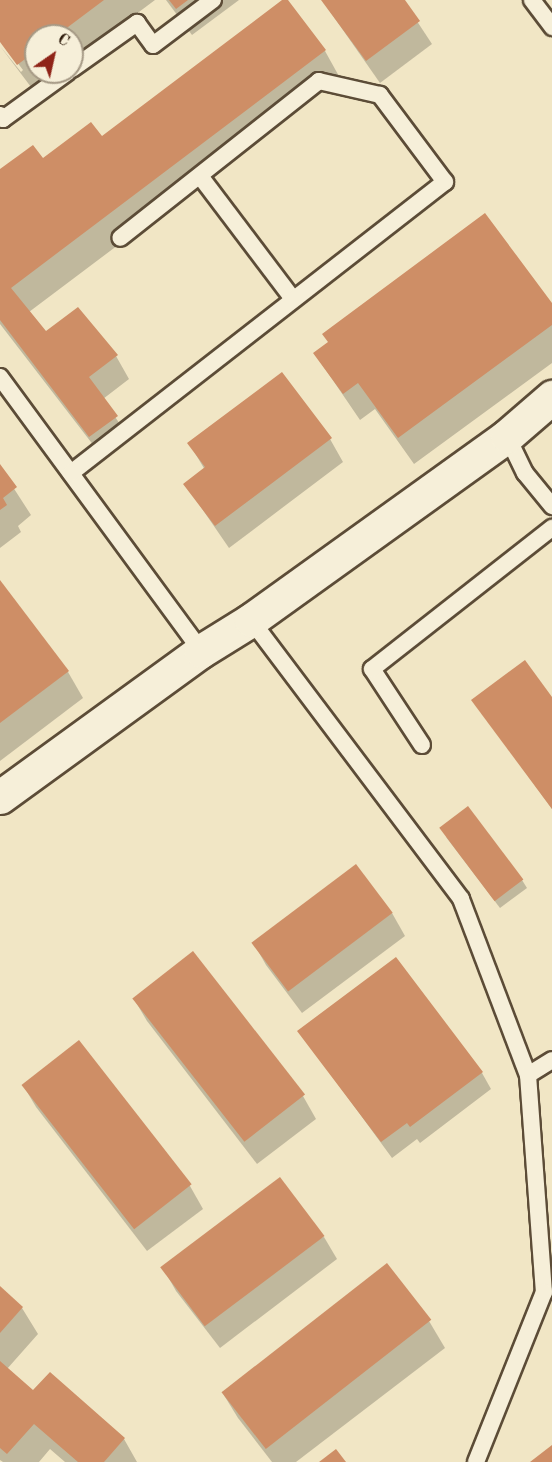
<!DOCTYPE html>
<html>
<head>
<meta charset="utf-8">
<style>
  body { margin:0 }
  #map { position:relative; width:552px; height:1462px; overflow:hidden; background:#f1e6c5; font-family:"Old Standard TT",serif }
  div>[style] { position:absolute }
  .shadow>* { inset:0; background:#0003 }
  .building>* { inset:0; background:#ce8e66; transform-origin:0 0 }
  .roads { filter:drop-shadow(2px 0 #5c4c37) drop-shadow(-2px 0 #5c4c37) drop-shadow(0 2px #5c4c37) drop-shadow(0 -2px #5c4c37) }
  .lane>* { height:16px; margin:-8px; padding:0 8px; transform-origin:8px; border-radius:8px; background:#f6efd9 }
  .street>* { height:33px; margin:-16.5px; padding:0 16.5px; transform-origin:16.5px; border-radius:16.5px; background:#f6efd9 }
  span { translate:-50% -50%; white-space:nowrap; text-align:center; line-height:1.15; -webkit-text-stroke:6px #f6efd9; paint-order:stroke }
  .north { position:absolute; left:24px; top:24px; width:60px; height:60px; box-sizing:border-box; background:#f6efd9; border:2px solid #a59985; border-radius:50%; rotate:34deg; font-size:16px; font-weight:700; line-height:24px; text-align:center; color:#2b1808 }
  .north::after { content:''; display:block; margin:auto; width:21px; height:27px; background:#8f2418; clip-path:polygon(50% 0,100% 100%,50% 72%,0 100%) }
</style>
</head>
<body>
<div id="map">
  <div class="shadow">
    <i style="clip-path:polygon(0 0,155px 0,72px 62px,72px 36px,36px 36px,36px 72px,59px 72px,34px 91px,0 46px,21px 72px,23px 70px,0 40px)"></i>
    <i style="clip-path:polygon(166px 0,239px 0,192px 35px)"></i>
    <i style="clip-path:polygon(286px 0,325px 51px,340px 78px,29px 312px,46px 333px,116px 356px,129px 379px,103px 399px,130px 439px,104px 459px,0 324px,0 171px,43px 160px,102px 138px)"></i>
    <i style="clip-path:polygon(322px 0,403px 0,432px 44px,380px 83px)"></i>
    <i style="clip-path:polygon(552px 306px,552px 363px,414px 464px,375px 409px,360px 420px,315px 354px)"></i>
    <i style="clip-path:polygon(330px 439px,343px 462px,229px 548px,185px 484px,205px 470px,189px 443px)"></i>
    <i style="clip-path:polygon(0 467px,31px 515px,18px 526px,21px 532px,0 548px)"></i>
    <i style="clip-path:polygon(0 583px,68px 672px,83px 698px,0 761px)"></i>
    <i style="clip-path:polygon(552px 699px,552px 809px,473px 700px)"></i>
    <i style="clip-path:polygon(446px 837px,522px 880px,527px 888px,500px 908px)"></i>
    <i style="clip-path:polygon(392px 913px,405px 936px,302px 1013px,266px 965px,253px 942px)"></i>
    <i style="clip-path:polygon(193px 954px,303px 1096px,316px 1119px,257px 1164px,147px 1021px,134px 999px)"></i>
    <i style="clip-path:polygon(299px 1031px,482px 1073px,491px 1089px,420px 1143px,417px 1139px,392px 1158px)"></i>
    <i style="clip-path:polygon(79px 1042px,190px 1186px,203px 1209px,147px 1251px,36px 1107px,23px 1085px)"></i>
    <i style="clip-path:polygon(324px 1237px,337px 1259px,220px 1348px,176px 1291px,163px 1268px)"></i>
    <i style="clip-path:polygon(0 1288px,22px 1308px,38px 1334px,7px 1369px,34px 1392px,124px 1439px,137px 1462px,65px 1462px,50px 1449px,39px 1462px,3px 1462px,0 1460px)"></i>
    <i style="clip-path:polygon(429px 1321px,445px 1348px,296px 1462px,272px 1462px,238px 1418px,222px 1392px)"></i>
  </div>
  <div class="building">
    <i style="clip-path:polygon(0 0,104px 0,56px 36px,36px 36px,36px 51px,17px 65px,0 42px)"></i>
    <i style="clip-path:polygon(169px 0,188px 0,176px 9px)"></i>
    <i style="clip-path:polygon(282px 0,288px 0,326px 50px,11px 288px,46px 331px,78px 307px,118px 355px,89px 377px,118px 416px,89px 437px,0 320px,0 169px,33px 145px,43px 158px,91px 122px,102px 136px)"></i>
    <i style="clip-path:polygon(321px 0,405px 0,420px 21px,366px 61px)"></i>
    <i style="clip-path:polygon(485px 213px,552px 303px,552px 325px,398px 438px,358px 383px,343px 394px,313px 353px,328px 342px,322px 334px)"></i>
    <i style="clip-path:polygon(282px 372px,332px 438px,215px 526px,183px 484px,205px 467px,187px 443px)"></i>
    <i style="clip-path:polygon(0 464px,17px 487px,3px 498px,7px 505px,0 510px)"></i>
    <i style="clip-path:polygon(0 580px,69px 671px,0 723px)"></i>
    <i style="clip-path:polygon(525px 660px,552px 697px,552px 809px,471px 700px)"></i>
    <i style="left:468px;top:806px;width:92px;height:36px;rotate:53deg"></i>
    <i style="left:356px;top:864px;width:61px;height:131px;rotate:53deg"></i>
    <i style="left:193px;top:951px;width:182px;height:77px;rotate:52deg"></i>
    <i style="clip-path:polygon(396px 957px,483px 1072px,410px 1127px,407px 1123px,381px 1142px,297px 1031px)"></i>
    <i style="left:79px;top:1040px;width:183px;height:73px;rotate:52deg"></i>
    <i style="left:280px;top:1177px;width:74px;height:150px;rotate:53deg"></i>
    <i style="left:387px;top:1263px;width:72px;height:210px;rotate:52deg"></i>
    <i style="clip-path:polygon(0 1286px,23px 1307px,0 1333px)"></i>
    <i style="clip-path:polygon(0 1361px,33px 1390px,50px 1372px,125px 1438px,104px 1462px,78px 1462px,34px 1424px,7px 1454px,0 1448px)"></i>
    <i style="clip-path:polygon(552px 1445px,552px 1462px,530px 1462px)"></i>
    <i style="clip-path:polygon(336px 1449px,346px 1462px,319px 1462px)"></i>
  </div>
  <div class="roads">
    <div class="lane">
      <i style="left:532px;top:0;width:34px;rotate:53deg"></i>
      <i style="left:72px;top:69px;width:80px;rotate:-35.3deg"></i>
      <i style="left:137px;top:23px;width:27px;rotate:54deg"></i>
      <i style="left:153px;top:45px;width:75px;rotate:-36.9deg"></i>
      <i style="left:0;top:115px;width:5px;rotate:53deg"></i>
      <i style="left:3px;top:119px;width:80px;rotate:-35.9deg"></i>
      <i style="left:200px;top:176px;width:154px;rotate:52.9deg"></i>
      <i style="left:0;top:377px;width:340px;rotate:53.7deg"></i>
      <i style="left:507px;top:436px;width:41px;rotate:64.1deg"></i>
      <i style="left:525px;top:473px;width:43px;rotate:50.7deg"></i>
      <i style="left:71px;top:473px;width:474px;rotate:-37.9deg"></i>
      <i style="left:445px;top:182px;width:109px;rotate:-126.8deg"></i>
      <i style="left:380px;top:95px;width:63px;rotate:-167.1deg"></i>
      <i style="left:319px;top:81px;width:253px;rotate:141.7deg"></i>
      <i style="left:251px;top:620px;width:349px;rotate:53deg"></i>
      <i style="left:461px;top:899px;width:188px;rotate:69.2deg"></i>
      <i style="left:528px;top:1075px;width:218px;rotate:85.8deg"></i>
      <i style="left:544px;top:1292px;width:183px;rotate:111.8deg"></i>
      <i style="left:422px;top:745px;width:91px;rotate:-123.3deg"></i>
      <i style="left:372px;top:669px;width:229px;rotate:-38.1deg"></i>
      <i style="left:528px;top:1075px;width:28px;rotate:-32deg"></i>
    </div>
    <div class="street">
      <i style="left:0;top:797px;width:248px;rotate:-36deg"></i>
      <i style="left:201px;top:651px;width:59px;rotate:-31.8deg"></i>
      <i style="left:251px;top:620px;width:315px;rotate:-35.7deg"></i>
      <i style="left:507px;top:436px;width:60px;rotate:-40.9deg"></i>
    </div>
  </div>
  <div class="north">С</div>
</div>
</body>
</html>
